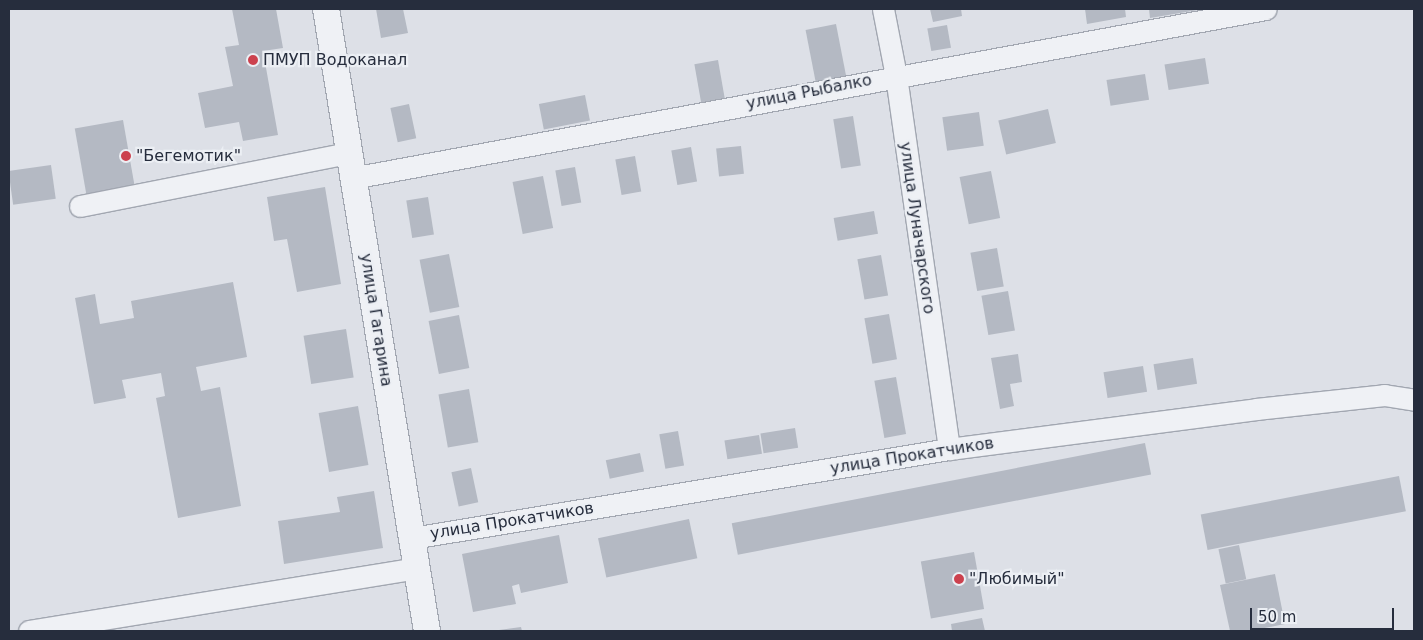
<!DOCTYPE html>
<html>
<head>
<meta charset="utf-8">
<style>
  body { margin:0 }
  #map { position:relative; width:1423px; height:640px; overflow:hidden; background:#dde0e7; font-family:"DejaVu Sans",sans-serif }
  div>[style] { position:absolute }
  .building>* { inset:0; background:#b4b9c3; transform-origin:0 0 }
  .roads { filter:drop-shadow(1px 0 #a2a7b1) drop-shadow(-1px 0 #a2a7b1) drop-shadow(0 1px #a2a7b1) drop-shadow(0 -1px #a2a7b1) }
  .minor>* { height:21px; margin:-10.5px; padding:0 10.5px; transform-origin:10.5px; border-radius:10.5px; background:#eff1f5 }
  .tertiary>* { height:26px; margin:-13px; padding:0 13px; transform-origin:13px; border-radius:13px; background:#eff1f5 }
  .dots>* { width:14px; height:14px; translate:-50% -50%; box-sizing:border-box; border:2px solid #eceff4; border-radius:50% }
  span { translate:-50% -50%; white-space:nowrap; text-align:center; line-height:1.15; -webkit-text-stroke:4.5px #eceff4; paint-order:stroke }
  .poi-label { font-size:16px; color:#262d3d }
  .left { translate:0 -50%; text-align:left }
  .street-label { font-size:16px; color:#262d3d }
  .frame { position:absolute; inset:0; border:10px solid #262d3d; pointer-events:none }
  .scale { position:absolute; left:1250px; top:608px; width:144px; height:22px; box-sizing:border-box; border:2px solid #262d3d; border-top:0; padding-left:6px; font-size:15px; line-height:18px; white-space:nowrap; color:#262d3d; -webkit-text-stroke:4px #eceff4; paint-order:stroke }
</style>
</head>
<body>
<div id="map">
  <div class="building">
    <i style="clip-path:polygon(232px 9px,276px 9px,283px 48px,263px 51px,278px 135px,243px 141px,239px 122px,205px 128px,198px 93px,233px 86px,225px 47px,239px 45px)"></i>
    <i style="clip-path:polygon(376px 9px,403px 9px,408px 33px,381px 38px)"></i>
    <i style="clip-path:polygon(930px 9px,961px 9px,962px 16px,933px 22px)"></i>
    <i style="clip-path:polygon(1085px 9px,1125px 9px,1126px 17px,1087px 24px)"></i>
    <i style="clip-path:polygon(1149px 9px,1198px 9px,1198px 10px,1150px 18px)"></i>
    <i style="left:836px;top:24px;width:53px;height:31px;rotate:79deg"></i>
    <i style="left:947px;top:25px;width:23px;height:20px;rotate:80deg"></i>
    <i style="left:1205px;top:58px;width:26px;height:41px;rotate:81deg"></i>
    <i style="left:718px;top:60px;width:40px;height:24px;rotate:80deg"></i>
    <i style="left:1145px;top:74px;width:26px;height:39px;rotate:81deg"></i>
    <i style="left:585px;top:95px;width:26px;height:47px;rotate:79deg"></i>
    <i style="left:409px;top:104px;width:35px;height:19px;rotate:78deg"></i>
    <i style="left:1048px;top:109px;width:35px;height:51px;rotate:77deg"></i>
    <i style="left:979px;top:112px;width:34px;height:37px;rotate:82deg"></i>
    <i style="left:853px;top:116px;width:50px;height:20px;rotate:81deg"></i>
    <i style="left:123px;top:120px;width:70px;height:49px;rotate:80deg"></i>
    <i style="left:741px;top:146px;width:28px;height:25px;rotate:84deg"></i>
    <i style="left:691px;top:147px;width:35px;height:20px;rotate:80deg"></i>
    <i style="left:635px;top:156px;width:36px;height:20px;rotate:80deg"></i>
    <i style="left:51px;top:165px;width:34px;height:43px;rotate:82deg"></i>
    <i style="left:575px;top:167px;width:36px;height:20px;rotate:80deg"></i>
    <i style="left:991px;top:171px;width:48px;height:32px;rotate:79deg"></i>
    <i style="left:543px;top:176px;width:53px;height:31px;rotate:79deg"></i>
    <i style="clip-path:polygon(325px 187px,341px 284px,297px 292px,287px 239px,274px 241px,267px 197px)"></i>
    <i style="left:428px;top:197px;width:38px;height:22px;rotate:81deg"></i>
    <i style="left:874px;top:211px;width:23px;height:41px;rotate:80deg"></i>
    <i style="left:997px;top:248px;width:39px;height:27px;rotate:80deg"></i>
    <i style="left:449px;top:254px;width:54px;height:30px;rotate:79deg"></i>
    <i style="left:881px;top:255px;width:41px;height:24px;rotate:80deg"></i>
    <i style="clip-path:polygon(233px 282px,247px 357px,196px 367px,201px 391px,220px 387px,241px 506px,178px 518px,156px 398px,165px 396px,161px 373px,122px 380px,126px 398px,94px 404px,75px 298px,95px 294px,100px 324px,134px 318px,131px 301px)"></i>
    <i style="left:1008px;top:291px;width:40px;height:27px;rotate:80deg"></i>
    <i style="left:889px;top:314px;width:46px;height:25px;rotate:80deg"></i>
    <i style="left:459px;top:315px;width:54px;height:31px;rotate:79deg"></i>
    <i style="left:346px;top:329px;width:49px;height:43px;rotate:81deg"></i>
    <i style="clip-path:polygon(1018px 354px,1022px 382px,1010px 384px,1014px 406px,1000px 409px,991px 358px)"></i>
    <i style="left:1193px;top:358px;width:26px;height:40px;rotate:81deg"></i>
    <i style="left:1143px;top:366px;width:26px;height:40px;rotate:81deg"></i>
    <i style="left:896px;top:377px;width:58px;height:22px;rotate:80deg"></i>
    <i style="left:469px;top:389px;width:54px;height:31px;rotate:80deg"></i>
    <i style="left:358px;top:406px;width:60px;height:40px;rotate:80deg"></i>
    <i style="left:795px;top:428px;width:20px;height:35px;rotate:81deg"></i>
    <i style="left:678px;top:431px;width:35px;height:19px;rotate:80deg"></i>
    <i style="left:759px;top:435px;width:19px;height:35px;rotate:81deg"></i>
    <i style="left:1145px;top:443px;width:32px;height:421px;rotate:79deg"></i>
    <i style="left:640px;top:453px;width:19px;height:35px;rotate:78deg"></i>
    <i style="left:471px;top:468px;width:35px;height:20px;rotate:78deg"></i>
    <i style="left:1399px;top:476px;width:36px;height:202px;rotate:79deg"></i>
    <i style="clip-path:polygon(374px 491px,383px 548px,284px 564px,278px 521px,340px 512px,337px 497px)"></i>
    <i style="left:689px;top:519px;width:40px;height:93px;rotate:78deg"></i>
    <i style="clip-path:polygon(559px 535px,568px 583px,521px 593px,519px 584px,512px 586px,516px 604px,473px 612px,462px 554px)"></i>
    <i style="left:1239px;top:545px;width:35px;height:21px;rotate:78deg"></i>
    <i style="left:974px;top:552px;width:58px;height:54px;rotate:80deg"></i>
    <i style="clip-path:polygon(1275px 574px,1285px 624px,1250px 631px,1230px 631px,1220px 585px)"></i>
    <i style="clip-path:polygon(982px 618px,985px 631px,952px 631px,951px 624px)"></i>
    <i style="clip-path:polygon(521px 627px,522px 631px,499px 631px,499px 630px)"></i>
  </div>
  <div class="roads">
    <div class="minor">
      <i style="left:883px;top:9px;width:68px;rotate:79deg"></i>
      <i style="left:896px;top:76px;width:377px;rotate:81.9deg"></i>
      <i style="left:352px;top:178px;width:929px;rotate:-10.48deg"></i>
      <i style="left:80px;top:206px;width:273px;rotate:-11.2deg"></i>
      <i style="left:412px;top:538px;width:544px;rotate:-9.41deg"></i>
      <i style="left:949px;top:449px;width:310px;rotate:-7.4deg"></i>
      <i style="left:1256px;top:409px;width:129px;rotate:-6.2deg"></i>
      <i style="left:1384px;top:395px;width:30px;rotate:9deg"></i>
      <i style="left:29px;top:631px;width:393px;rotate:-9.2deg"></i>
    </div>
    <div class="tertiary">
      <i style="left:326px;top:9px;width:630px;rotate:80.78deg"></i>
    </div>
  </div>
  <div class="dots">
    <i style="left:253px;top:60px;background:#cc414e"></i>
    <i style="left:126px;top:156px;background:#cc414e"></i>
    <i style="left:959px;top:579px;background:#cc414e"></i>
  </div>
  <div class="poi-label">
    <span class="left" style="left:263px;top:60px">ПМУП Водоканал</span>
    <span class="left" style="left:136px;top:156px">"Бегемотик"</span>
    <span class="left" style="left:969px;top:579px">"Любимый"</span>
  </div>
  <div class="street-label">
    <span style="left:809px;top:92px;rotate:-11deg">улица Рыбалко</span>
    <span style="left:917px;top:228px;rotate:82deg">улица Луначарского</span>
    <span style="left:376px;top:320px;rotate:81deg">улица Гагарина</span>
    <span style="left:912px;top:456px;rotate:-9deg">улица Прокатчиков</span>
    <span style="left:512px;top:521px;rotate:-9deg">улица Прокатчиков</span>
  </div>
  <div class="frame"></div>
  <div class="scale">50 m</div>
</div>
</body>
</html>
